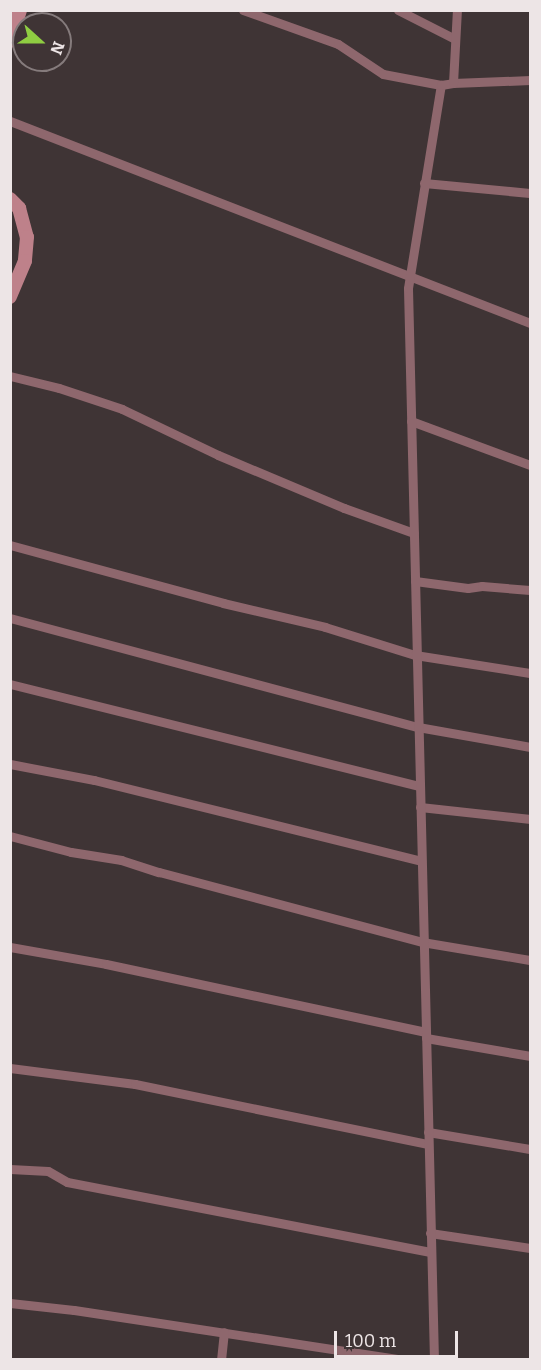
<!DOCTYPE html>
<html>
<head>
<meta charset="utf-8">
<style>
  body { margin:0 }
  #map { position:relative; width:541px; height:1370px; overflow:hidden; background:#3f3435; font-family:Bitter,serif }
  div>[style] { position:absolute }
  .street>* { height:9px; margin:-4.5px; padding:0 4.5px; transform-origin:4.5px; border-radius:4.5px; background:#8e676d }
  .secondary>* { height:14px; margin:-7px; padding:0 7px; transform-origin:7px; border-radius:7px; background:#be818a }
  span { translate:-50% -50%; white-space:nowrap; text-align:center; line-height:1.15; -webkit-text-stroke:4.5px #3f3435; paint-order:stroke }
  .frame { position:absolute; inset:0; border:12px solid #ede5e6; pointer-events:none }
  .north { position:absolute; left:12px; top:12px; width:60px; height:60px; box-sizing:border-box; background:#3f3435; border:2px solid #857b7c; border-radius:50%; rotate:111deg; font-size:16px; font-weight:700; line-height:24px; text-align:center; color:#ede5e6 }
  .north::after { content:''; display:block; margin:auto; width:21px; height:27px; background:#8fcd42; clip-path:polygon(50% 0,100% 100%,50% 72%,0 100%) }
  .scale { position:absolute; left:334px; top:1331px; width:124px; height:27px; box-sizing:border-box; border:3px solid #ede5e6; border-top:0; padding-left:8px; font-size:18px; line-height:21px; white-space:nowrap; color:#ede5e6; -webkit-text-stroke:4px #3f3435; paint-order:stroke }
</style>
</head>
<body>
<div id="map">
  <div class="street">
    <i style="left:243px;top:10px;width:101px;rotate:19.7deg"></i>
    <i style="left:338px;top:44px;width:54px;rotate:33.7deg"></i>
    <i style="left:383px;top:74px;width:59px;rotate:10.7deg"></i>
    <i style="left:398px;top:10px;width:64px;rotate:27deg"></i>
    <i style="left:453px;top:83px;width:77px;rotate:-2.2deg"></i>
    <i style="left:10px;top:121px;width:558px;rotate:21.23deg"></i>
    <i style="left:424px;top:183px;width:106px;rotate:5.4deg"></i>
    <i style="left:10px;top:376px;width:50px;rotate:13.8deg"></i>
    <i style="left:59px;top:388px;width:66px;rotate:18.4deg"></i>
    <i style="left:122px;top:409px;width:106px;rotate:25.6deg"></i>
    <i style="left:218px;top:455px;width:137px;rotate:22.8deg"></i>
    <i style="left:344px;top:508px;width:74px;rotate:19.7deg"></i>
    <i style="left:411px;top:421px;width:127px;rotate:20.3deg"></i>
    <i style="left:10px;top:545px;width:221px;rotate:15.2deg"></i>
    <i style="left:223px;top:603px;width:105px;rotate:13.2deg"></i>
    <i style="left:325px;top:627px;width:94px;rotate:17.3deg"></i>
    <i style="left:415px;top:655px;width:116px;rotate:8.9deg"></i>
    <i style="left:415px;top:581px;width:53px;rotate:7.5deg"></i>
    <i style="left:468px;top:588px;width:14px;rotate:-8deg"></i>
    <i style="left:482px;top:586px;width:48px;rotate:4.8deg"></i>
    <i style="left:10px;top:618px;width:422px;rotate:15deg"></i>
    <i style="left:418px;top:727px;width:114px;rotate:10.1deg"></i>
    <i style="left:10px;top:684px;width:422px;rotate:14deg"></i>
    <i style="left:10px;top:764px;width:86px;rotate:10.8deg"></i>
    <i style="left:94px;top:780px;width:337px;rotate:13.9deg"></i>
    <i style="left:420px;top:807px;width:111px;rotate:6.2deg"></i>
    <i style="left:10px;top:836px;width:63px;rotate:14.7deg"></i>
    <i style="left:71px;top:852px;width:51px;rotate:9.1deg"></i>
    <i style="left:121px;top:860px;width:40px;rotate:18deg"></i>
    <i style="left:159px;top:872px;width:272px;rotate:14.9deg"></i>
    <i style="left:422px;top:942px;width:109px;rotate:9.5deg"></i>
    <i style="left:10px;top:947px;width:97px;rotate:10deg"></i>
    <i style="left:106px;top:964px;width:327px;rotate:12deg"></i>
    <i style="left:426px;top:1038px;width:106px;rotate:9.8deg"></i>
    <i style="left:10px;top:1068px;width:126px;rotate:7.3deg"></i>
    <i style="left:135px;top:1084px;width:298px;rotate:11.6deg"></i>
    <i style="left:428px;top:1132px;width:103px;rotate:9.5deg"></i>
    <i style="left:10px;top:1169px;width:38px;rotate:3deg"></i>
    <i style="left:48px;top:1171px;width:22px;rotate:30deg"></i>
    <i style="left:67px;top:1182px;width:370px;rotate:10.9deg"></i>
    <i style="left:430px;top:1233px;width:101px;rotate:8.5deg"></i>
    <i style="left:10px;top:1303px;width:64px;rotate:6.2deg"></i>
    <i style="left:74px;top:1310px;width:335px;rotate:8.6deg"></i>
    <i style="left:221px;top:1360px;width:28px;rotate:-84deg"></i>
    <i style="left:434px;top:1360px;width:1072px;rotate:-91.39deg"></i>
    <i style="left:408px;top:288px;width:206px;rotate:-80.8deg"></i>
    <i style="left:441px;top:85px;width:12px;rotate:-9deg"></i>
    <i style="left:453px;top:83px;width:73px;rotate:-86.9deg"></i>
  </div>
  <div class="secondary">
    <i style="left:10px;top:41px;width:33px;rotate:-72deg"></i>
    <i style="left:10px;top:199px;width:13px;rotate:45deg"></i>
    <i style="left:19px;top:208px;width:30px;rotate:75deg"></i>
    <i style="left:27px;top:237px;width:24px;rotate:95deg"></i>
    <i style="left:25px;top:261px;width:39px;rotate:113deg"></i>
  </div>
  <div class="frame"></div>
  <div class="north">N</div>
  <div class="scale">100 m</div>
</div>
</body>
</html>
